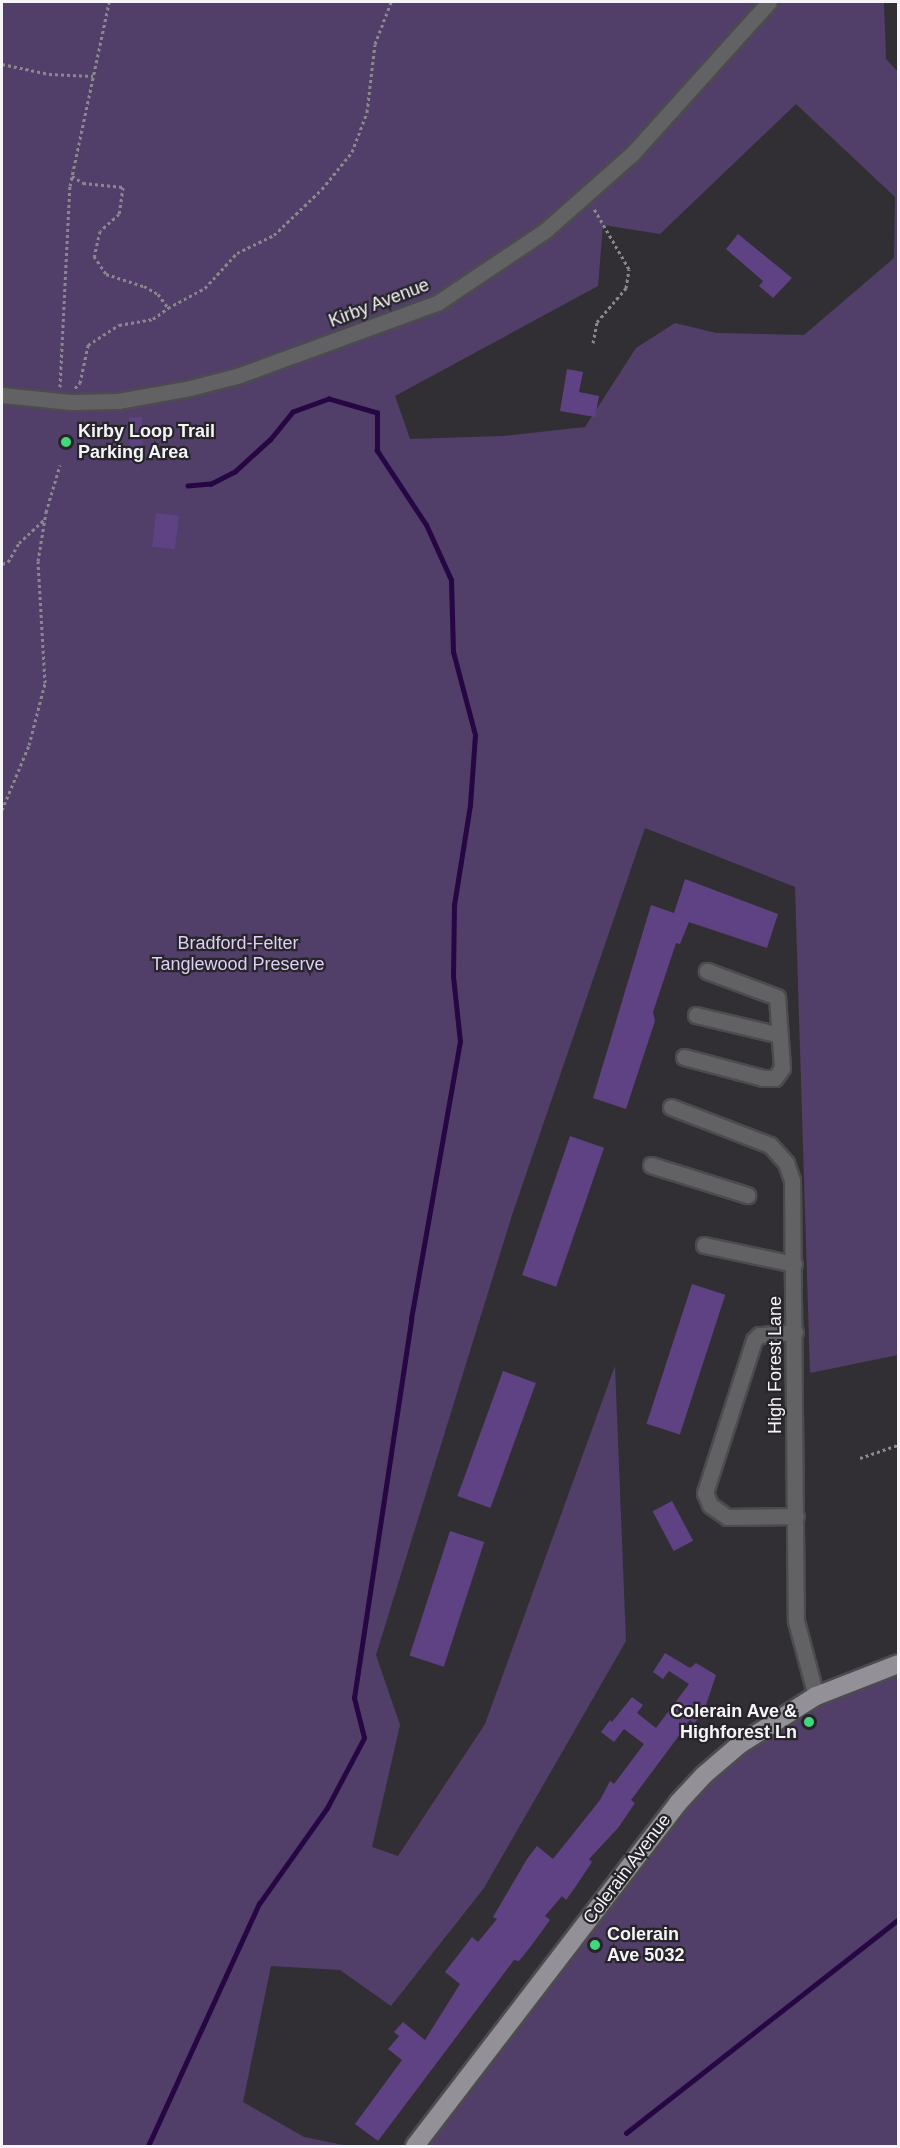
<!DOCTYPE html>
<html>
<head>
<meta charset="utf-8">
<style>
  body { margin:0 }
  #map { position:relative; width:900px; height:2148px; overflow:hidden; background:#312f34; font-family:Helvetica,sans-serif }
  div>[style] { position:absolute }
  .green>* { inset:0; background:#513f6a }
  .stream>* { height:4.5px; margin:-2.25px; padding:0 2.25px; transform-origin:2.25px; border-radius:2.25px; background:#270644 }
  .building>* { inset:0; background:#5f4283; transform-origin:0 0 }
  .path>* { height:3px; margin-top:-1.5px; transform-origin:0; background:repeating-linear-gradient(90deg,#8a888d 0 3px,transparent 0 6px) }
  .roads { filter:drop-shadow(2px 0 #4c4b4f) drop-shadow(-2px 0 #4c4b4f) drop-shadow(0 2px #4c4b4f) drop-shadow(0 -2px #4c4b4f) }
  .minor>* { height:15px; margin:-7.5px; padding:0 7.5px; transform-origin:7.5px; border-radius:7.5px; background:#626164 }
  .major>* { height:18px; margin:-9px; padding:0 9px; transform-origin:9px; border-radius:9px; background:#939197 }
  .dots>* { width:16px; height:16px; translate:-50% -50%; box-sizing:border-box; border:3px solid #27252a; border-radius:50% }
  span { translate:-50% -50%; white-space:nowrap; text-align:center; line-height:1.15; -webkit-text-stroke:4.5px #27252a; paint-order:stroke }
  .street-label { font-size:18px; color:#f5f4f8 }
  .poi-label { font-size:18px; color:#f5f4f8; font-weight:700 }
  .left { translate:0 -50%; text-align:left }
  .right { translate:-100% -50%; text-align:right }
  .park-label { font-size:18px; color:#decff6 }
  .frame { position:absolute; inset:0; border:3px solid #f5f4f8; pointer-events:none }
</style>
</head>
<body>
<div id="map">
  <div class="green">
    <i style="clip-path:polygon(evenodd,2px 2px,884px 2px,886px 59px,898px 72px,898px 1355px,810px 1373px,795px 887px,645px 828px,512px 1215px,376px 1655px,400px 1725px,372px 1847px,398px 1856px,485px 1724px,615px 1366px,626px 1641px,484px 1888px,391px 2006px,340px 1970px,271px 1966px,243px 2102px,304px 2137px,348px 2146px,2px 2146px,2px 2px,796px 104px,895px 197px,894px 258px,804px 335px,716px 333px,675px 323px,636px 348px,585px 427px,503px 436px,410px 439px,395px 396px,598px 286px,603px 225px,660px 234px,796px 104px)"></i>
    <i style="clip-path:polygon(898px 1664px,898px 2146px,416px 2146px,678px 1803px,739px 1745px)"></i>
  </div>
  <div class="stream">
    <i style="left:626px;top:2133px;width:345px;rotate:-38.1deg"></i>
    <i style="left:148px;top:2146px;width:266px;rotate:-65.4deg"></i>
    <i style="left:259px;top:1904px;width:118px;rotate:-54.7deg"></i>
    <i style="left:327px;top:1808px;width:79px;rotate:-62.1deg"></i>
    <i style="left:364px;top:1738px;width:41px;rotate:-104deg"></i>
    <i style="left:354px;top:1698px;width:383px;rotate:-81.4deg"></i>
    <i style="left:411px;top:1319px;width:281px;rotate:-80deg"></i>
    <i style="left:460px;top:1042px;width:66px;rotate:-96.1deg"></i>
    <i style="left:453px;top:976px;width:71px;rotate:-89.2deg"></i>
    <i style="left:454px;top:905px;width:101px;rotate:-80.9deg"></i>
    <i style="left:470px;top:805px;width:70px;rotate:-85.9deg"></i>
    <i style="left:475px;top:735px;width:86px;rotate:-104.8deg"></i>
    <i style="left:453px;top:652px;width:72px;rotate:-91.6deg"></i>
    <i style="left:451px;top:580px;width:60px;rotate:-114.4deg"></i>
    <i style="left:426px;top:525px;width:89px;rotate:-123.5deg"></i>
    <i style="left:377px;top:451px;width:38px;rotate:-90deg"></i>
    <i style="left:377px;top:413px;width:50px;rotate:-163.7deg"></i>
    <i style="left:329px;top:399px;width:38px;rotate:160deg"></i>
    <i style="left:293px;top:412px;width:36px;rotate:129deg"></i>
    <i style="left:270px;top:440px;width:47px;rotate:137.6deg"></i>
    <i style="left:235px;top:472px;width:27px;rotate:153deg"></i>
    <i style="left:211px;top:484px;width:23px;rotate:175deg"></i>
  </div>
  <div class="building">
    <i style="clip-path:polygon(738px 234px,792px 278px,773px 298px,759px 286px,763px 281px,726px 249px)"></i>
    <i style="clip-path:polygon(567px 369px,583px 372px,579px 392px,599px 396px,595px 417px,560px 411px)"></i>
    <i style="left:142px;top:417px;width:45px;height:13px;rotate:89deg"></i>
    <i style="left:156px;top:513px;width:23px;height:34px;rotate:7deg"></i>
    <i style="clip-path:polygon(685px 879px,778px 914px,767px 948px,689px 922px,680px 944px,676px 943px,653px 1012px,655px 1021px,626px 1109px,593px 1098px,651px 905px,674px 913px)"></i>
    <i style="left:570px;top:1136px;width:36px;height:147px;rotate:19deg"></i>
    <i style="left:692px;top:1284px;width:35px;height:147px;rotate:18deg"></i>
    <i style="left:503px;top:1371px;width:35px;height:133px;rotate:20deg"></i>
    <i style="left:672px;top:1501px;width:45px;height:22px;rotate:62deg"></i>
    <i style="left:450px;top:1531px;width:36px;height:131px;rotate:18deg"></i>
    <i style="clip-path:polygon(665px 1653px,690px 1668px,696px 1663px,716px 1675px,704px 1711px,694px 1724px,690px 1720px,675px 1741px,631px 1800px,635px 1803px,618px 1828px,589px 1859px,592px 1862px,576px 1886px,566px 1900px,562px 1896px,545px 1916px,550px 1920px,531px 1946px,519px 1961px,514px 1960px,378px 2141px,355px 2124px,402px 2060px,388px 2049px,399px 2036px,394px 2032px,403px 2022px,425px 2040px,460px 1984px,445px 1972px,472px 1937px,478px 1942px,497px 1919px,493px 1917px,527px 1859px,537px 1846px,553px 1859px,600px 1800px,610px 1781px,614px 1784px,644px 1744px,624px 1729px,614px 1742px,601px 1732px,610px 1720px,612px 1722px,632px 1697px,643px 1705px,637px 1713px,656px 1728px,689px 1684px,669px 1671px,663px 1679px,653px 1672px)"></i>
  </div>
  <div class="path">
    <i style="left:2px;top:64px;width:48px;rotate:12deg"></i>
    <i style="left:49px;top:74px;width:44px;rotate:2.6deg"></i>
    <i style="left:72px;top:176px;width:13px;rotate:32deg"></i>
    <i style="left:83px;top:183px;width:40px;rotate:5.7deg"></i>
    <i style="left:123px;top:187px;width:27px;rotate:98deg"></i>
    <i style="left:119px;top:214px;width:25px;rotate:138deg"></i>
    <i style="left:100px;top:231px;width:26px;rotate:103deg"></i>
    <i style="left:94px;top:256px;width:22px;rotate:56deg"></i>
    <i style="left:106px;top:274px;width:40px;rotate:18deg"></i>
    <i style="left:144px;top:286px;width:16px;rotate:30deg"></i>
    <i style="left:158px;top:294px;width:17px;rotate:54deg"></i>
    <i style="left:168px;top:308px;width:42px;rotate:-28.4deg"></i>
    <i style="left:205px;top:288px;width:47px;rotate:-47.6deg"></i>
    <i style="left:237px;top:253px;width:41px;rotate:-25.9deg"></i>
    <i style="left:274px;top:235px;width:66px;rotate:-43.8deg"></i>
    <i style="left:322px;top:189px;width:48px;rotate:-51deg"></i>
    <i style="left:352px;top:152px;width:43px;rotate:-69.4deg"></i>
    <i style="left:367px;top:112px;width:68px;rotate:-83.3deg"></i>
    <i style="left:375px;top:44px;width:45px;rotate:-69.1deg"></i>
    <i style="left:593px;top:343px;width:21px;rotate:-79deg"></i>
    <i style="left:597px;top:322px;width:45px;rotate:-49.5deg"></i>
    <i style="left:626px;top:288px;width:19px;rotate:-81deg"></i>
    <i style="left:629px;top:269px;width:72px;rotate:-120.1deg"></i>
    <i style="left:60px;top:387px;width:201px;rotate:-87.2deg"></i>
    <i style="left:70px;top:186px;width:188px;rotate:-78deg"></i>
    <i style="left:75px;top:388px;width:7px;rotate:-45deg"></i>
    <i style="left:80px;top:383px;width:39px;rotate:-78deg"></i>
    <i style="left:88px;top:345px;width:37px;rotate:-33deg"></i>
    <i style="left:119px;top:325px;width:35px;rotate:-10deg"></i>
    <i style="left:153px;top:319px;width:19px;rotate:-36deg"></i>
    <i style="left:2px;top:564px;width:6px;rotate:-18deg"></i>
    <i style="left:8px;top:562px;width:22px;rotate:-60deg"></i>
    <i style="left:19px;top:543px;width:34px;rotate:-43deg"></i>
    <i style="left:2px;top:810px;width:70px;rotate:-67.4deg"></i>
    <i style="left:29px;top:745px;width:64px;rotate:-75.5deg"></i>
    <i style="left:45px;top:683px;width:122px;rotate:-93.3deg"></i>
    <i style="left:38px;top:561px;width:50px;rotate:-80.7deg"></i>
    <i style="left:46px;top:512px;width:49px;rotate:-73.4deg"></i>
    <i style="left:860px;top:1458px;width:40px;rotate:-18.9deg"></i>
  </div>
  <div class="roads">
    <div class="minor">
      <i style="left:2px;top:395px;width:69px;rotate:5.8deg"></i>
      <i style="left:71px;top:402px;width:47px;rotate:-1.2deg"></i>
      <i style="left:118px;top:401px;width:73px;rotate:-10.2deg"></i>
      <i style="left:190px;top:388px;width:52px;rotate:-14.6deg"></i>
      <i style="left:240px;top:375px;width:210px;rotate:-20.1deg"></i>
      <i style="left:437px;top:303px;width:131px;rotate:-33.8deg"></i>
      <i style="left:546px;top:230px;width:116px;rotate:-41.5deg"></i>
      <i style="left:633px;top:153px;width:203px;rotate:-48deg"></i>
      <i style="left:696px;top:1015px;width:86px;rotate:13.4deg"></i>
      <i style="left:684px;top:1057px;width:82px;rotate:14.9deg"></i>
      <i style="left:763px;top:1078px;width:12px"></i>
      <i style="left:775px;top:1078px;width:12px;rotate:-55deg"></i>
      <i style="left:782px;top:1068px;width:71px;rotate:-94deg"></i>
      <i style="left:777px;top:997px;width:75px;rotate:-159.6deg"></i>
      <i style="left:671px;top:1107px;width:106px;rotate:21deg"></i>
      <i style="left:770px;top:1145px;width:24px;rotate:48deg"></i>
      <i style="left:786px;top:1163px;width:18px;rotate:71deg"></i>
      <i style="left:792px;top:1180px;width:441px;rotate:89.5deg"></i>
      <i style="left:796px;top:1621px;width:78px;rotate:75.1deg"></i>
      <i style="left:651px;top:1165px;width:101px;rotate:17.4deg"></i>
      <i style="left:704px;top:1245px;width:92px;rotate:11.9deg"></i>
      <i style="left:795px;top:1332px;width:36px;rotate:175deg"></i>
      <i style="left:759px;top:1335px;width:7px;rotate:135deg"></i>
      <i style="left:754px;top:1340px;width:161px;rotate:107.8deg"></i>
      <i style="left:705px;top:1493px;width:13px;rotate:67deg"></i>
      <i style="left:710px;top:1505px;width:21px;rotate:35deg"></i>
      <i style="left:727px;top:1517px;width:69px;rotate:-0.8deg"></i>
    </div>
    <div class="major">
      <i style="left:415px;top:2146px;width:432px;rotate:-52.5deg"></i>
      <i style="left:678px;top:1803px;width:38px;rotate:-47deg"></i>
      <i style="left:704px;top:1775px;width:46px;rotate:-40.6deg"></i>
      <i style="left:739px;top:1745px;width:91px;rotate:-32.5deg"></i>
      <i style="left:816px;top:1696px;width:88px;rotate:-21.3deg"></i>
    </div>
  </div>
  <div class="dots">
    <i style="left:66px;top:442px;background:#41d77c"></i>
    <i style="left:809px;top:1722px;background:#41d77c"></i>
    <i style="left:595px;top:1945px;background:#41d77c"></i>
  </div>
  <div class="street-label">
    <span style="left:379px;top:303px;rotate:-21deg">Kirby Avenue</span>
    <span style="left:775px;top:1365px;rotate:-90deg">High Forest Lane</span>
    <span style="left:627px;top:1869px;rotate:-53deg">Colerain Avenue</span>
  </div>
  <div class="poi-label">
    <span class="left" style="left:78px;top:442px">Kirby Loop Trail<br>Parking Area</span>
    <span class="right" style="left:797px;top:1722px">Colerain Ave &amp;<br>Highforest Ln</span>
    <span class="left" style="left:607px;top:1945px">Colerain<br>Ave 5032</span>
  </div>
  <div class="park-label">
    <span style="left:238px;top:954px">Bradford-Felter<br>Tanglewood Preserve</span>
  </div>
  <div class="frame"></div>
</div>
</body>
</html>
